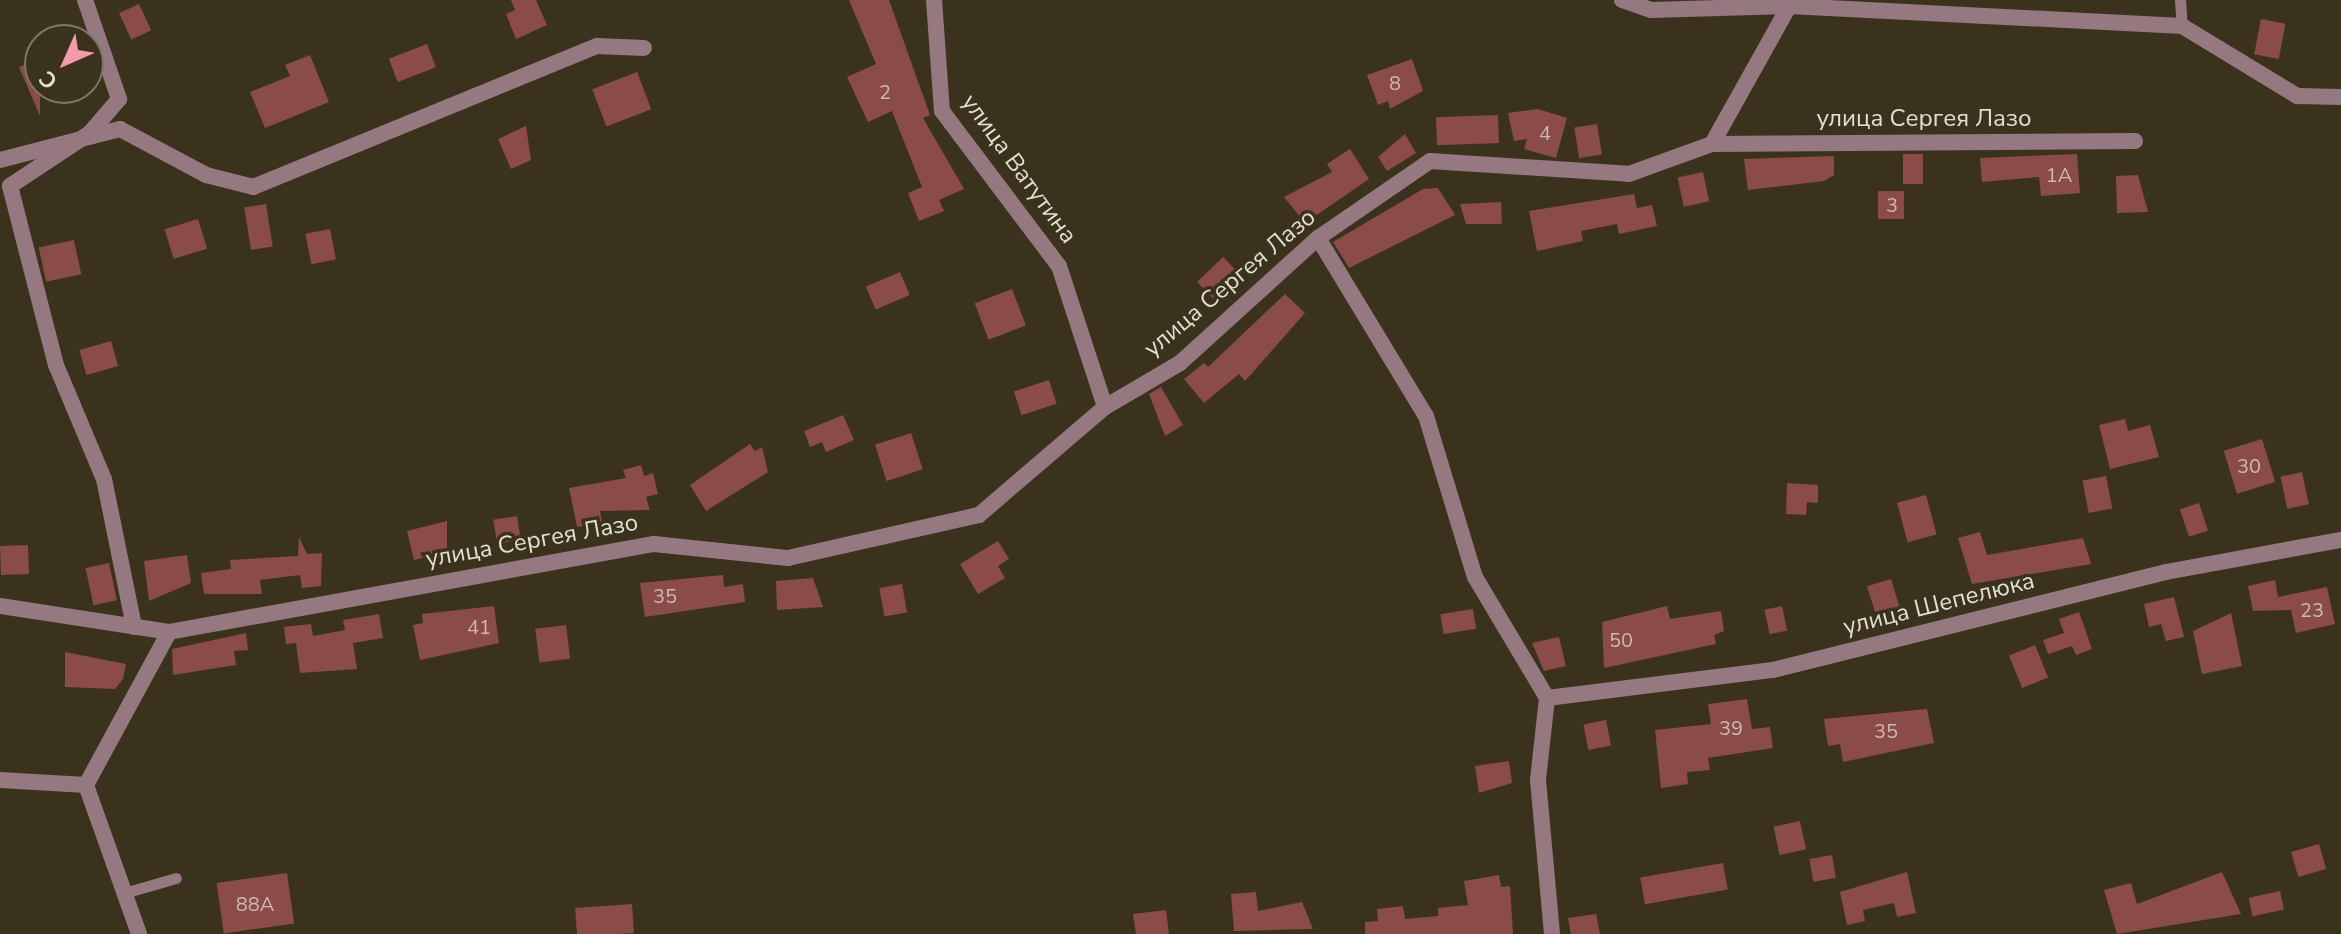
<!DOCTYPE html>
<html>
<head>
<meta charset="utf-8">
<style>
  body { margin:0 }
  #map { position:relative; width:2341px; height:934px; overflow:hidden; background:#3b321e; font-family:"Nunito Sans",sans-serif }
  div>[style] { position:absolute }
  .building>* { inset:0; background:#8a4b49; transform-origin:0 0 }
  .lane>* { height:11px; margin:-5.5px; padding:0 5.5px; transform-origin:5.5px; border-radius:5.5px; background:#967880 }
  .street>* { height:16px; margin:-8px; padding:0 8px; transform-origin:8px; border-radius:8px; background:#967880 }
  span { translate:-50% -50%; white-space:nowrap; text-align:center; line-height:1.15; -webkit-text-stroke:7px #3b321e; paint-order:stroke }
  .number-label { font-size:20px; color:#cdb9af }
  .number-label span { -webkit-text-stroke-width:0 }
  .street-label { font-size:24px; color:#e3ded1 }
  .north { position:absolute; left:24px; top:24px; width:80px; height:80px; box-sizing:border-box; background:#3b321e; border:2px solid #7e7766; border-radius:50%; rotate:225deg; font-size:22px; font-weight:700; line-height:32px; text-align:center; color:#e3ded1 }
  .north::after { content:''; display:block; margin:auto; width:28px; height:36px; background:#f39aab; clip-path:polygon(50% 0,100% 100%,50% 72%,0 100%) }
</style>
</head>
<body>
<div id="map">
  <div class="building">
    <i style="clip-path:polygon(511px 0,536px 0,547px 25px,516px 39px,506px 14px,515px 10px)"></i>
    <i style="clip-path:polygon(849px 0,889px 0,930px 115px,923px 118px,964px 189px,939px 200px,944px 211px,919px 221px,908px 193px,922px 187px,892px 111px,868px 122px,847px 77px,876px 64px)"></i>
    <i style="left:139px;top:4px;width:29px;height:22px;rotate:65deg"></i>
    <i style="left:2261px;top:19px;width:25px;height:36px;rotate:11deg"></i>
    <i style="left:427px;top:44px;width:25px;height:41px;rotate:69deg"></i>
    <i style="clip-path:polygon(310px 55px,329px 102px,265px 128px,250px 92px,290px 76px,285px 65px)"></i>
    <i style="clip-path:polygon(40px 58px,40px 116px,19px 67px)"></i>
    <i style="clip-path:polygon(1412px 59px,1423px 91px,1390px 109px,1388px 101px,1378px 105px,1367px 75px)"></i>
    <i style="left:637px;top:72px;width:40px;height:48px;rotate:69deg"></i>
    <i style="clip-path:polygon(1538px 109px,1567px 118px,1556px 158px,1524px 149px,1527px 139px,1514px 141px,1508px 113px)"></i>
    <i style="left:1498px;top:115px;width:28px;height:62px;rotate:88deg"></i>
    <i style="left:1597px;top:124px;width:31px;height:23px;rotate:81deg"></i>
    <i style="clip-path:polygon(526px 126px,531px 160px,511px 169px,498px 139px)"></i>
    <i style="clip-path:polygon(1405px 134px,1416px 153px,1387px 171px,1378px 157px)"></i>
    <i style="clip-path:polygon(1350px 149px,1369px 179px,1305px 223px,1284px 197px,1332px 172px,1327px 164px)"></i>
    <i style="left:1903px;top:154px;width:20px;height:30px"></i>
    <i style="clip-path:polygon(2077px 154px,2080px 193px,2041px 196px,2039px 177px,1982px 182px,1980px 158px)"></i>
    <i style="clip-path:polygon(1834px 156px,1834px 175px,1824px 181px,1748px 190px,1744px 159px)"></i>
    <i style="left:1703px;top:172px;width:30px;height:26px;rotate:78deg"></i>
    <i style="clip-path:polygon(2138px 175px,2148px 212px,2117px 213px,2116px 176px)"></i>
    <i style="clip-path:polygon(1438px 188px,1455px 215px,1349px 268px,1333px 242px,1423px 189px)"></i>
    <i style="left:1878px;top:191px;width:26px;height:28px"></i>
    <i style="clip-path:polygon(1634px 194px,1637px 208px,1652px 205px,1657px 226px,1619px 234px,1617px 224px,1581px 231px,1583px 241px,1537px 251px,1529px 211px)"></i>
    <i style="clip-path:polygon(1501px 202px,1502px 224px,1466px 224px,1460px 204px)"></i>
    <i style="left:266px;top:204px;width:43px;height:22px;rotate:81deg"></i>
    <i style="left:198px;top:219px;width:31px;height:35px;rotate:73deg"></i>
    <i style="left:330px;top:229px;width:31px;height:25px;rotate:79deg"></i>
    <i style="left:74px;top:240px;width:35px;height:36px;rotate:78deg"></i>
    <i style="left:1223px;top:257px;width:29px;height:36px;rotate:46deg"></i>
    <i style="left:900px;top:272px;width:25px;height:37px;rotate:67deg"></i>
    <i style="left:1012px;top:289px;width:39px;height:40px;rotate:69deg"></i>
    <i style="clip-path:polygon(1285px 294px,1305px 313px,1245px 381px,1239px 374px,1204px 403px,1184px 379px,1204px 363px,1208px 367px)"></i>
    <i style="left:111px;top:341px;width:26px;height:33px;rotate:74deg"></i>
    <i style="left:1049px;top:380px;width:25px;height:37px;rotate:72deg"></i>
    <i style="clip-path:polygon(1161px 387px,1183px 425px,1165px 436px,1149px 394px)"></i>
    <i style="clip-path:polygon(843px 415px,854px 440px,826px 452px,822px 442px,810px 447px,804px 431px)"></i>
    <i style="clip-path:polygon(2125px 419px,2128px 431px,2150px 425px,2159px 457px,2110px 469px,2099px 425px)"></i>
    <i style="left:911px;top:433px;width:38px;height:38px;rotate:72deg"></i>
    <i style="left:2262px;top:439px;width:45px;height:40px;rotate:73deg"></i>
    <i style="clip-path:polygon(750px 444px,755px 451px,762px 447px,768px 472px,706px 511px,690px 485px)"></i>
    <i style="clip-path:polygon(641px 465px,644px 476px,653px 473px,658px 494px,646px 497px,650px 510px,600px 511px,602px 523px,577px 527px,569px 488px,626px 478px,623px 470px)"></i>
    <i style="left:2302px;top:472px;width:33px;height:22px;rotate:78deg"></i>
    <i style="left:2106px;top:476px;width:33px;height:24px;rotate:79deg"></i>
    <i style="clip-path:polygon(1787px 483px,1818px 485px,1818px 503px,1807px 502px,1806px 515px,1786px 514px)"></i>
    <i style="left:1926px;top:495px;width:41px;height:30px;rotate:75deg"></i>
    <i style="left:2199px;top:503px;width:29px;height:20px;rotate:72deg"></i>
    <i style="left:517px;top:516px;width:24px;height:24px;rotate:81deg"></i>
    <i style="clip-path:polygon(447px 521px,447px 552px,414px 560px,407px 531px)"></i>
    <i style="clip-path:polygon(1980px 532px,1987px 555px,2083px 538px,2091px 564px,1972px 584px,1958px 538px)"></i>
    <i style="clip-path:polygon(299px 537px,307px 554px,322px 553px,321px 586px,302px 588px,300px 575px,260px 580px,262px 594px,204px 594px,201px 573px,231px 569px,230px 560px,298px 556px)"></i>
    <i style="clip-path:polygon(998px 541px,1009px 559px,998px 566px,1005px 578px,978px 594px,960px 564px)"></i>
    <i style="left:28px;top:545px;width:29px;height:28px;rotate:88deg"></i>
    <i style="clip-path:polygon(187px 555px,191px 583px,149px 601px,144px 561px)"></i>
    <i style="left:109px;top:563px;width:38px;height:24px;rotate:78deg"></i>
    <i style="clip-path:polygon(723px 575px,724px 587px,743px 584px,745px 602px,645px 617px,640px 583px)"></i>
    <i style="clip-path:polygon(813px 578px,823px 607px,777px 610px,776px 581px)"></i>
    <i style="left:1891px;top:579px;width:30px;height:25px;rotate:73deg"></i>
    <i style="clip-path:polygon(2275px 580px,2278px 597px,2327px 587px,2335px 624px,2296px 633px,2291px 610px,2253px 611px,2248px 586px)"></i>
    <i style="left:902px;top:584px;width:29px;height:23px;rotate:80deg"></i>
    <i style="clip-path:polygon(2174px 597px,2184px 637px,2166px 641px,2161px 624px,2149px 627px,2144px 604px)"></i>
    <i style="clip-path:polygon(494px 606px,499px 643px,420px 660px,413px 625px,423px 623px,422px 614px)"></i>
    <i style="clip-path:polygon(1667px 606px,1670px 619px,1721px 611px,1724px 631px,1714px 635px,1716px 644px,1604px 668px,1602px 622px)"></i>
    <i style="left:1782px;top:606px;width:25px;height:18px;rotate:78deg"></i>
    <i style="left:1473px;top:609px;width:20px;height:33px;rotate:81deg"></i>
    <i style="clip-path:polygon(2079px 612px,2092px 649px,2076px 655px,2072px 646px,2048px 654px,2043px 640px,2064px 633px,2059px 619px)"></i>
    <i style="clip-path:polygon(2231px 613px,2242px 666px,2202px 674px,2193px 631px)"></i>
    <i style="clip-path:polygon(379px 614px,383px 638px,353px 643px,357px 669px,300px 673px,296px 643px,286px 644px,284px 627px,311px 624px,313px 636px,345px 630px,343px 620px)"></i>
    <i style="left:566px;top:625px;width:34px;height:31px;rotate:83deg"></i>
    <i style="clip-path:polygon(246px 633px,248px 650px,234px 651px,236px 665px,173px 675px,172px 649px)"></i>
    <i style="clip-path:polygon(1559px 637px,1566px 666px,1544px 671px,1532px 643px)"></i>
    <i style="left:2035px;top:645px;width:35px;height:28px;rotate:68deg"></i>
    <i style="clip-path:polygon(65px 652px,126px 664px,123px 679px,115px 689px,65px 687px)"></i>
    <i style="clip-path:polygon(1747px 699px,1752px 729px,1770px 727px,1773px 748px,1708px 758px,1710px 770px,1687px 772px,1688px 784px,1661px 788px,1655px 730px,1711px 724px,1708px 704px)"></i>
    <i style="clip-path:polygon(1927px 709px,1934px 743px,1843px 762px,1840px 744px,1828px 746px,1824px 719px)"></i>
    <i style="left:1606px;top:720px;width:26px;height:23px;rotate:79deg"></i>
    <i style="clip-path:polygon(1509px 761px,1512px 783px,1479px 793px,1475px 766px)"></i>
    <i style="left:1800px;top:821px;width:29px;height:27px;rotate:78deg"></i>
    <i style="left:2319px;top:844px;width:26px;height:29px;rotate:74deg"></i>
    <i style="left:1832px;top:855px;width:23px;height:23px;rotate:80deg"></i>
    <i style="left:1723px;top:863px;width:27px;height:84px;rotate:80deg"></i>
    <i style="clip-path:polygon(1907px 872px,1916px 913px,1897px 917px,1894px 903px,1863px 910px,1865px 921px,1847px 925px,1840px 892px)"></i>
    <i style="clip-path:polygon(2222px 872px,2241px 914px,2117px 934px,2104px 890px,2131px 883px,2137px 904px)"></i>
    <i style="left:287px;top:873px;width:51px;height:71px;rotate:82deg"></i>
    <i style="clip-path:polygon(1499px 875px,1501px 887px,1510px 886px,1513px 934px,1365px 934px,1365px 922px,1378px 921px,1377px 909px,1403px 906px,1405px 919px,1438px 916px,1438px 908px,1468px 905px,1464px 881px)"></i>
    <i style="left:2280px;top:891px;width:19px;height:32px;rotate:78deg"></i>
    <i style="clip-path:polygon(1256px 892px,1258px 911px,1302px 902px,1313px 929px,1234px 931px,1231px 894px)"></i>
    <i style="left:632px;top:904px;width:29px;height:57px;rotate:86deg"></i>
    <i style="clip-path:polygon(1166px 910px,1169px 934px,1136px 934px,1133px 914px)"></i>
    <i style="clip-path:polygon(1596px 914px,1600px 934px,1571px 934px,1568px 918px)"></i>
  </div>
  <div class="lane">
    <i style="left:2180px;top:0;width:26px;rotate:86deg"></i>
    <i style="left:124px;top:893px;width:54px;rotate:-16.1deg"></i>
  </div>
  <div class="street">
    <i style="left:85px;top:0;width:105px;rotate:71deg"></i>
    <i style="left:119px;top:99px;width:45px;rotate:130.5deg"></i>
    <i style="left:90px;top:133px;width:96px;rotate:146.5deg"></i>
    <i style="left:10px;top:186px;width:185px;rotate:75.6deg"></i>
    <i style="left:56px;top:365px;width:124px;rotate:67.2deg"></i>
    <i style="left:104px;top:479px;width:151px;rotate:78.5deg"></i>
    <i style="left:934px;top:0;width:111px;rotate:85.9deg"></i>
    <i style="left:942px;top:111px;width:194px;rotate:53deg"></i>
    <i style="left:1059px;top:266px;width:148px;rotate:71.9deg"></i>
    <i style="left:1622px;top:0;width:31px;rotate:19deg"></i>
    <i style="left:1651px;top:10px;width:138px;rotate:-1.7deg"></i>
    <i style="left:1789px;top:6px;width:394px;rotate:2.9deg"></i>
    <i style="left:2182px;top:26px;width:135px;rotate:31.3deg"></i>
    <i style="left:2297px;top:96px;width:44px;rotate:1.3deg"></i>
    <i style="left:1712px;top:144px;width:423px;rotate:-0.4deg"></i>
    <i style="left:0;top:160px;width:124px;rotate:-14.5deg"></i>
    <i style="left:120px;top:129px;width:98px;rotate:28.1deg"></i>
    <i style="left:206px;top:175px;width:49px;rotate:14.3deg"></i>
    <i style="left:253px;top:187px;width:372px;rotate:-22.3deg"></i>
    <i style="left:597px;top:46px;width:47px;rotate:2.4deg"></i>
    <i style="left:1318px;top:238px;width:208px;rotate:58.8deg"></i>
    <i style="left:1426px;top:416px;width:168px;rotate:73.1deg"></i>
    <i style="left:1475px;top:577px;width:141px;rotate:59.2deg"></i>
    <i style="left:1547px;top:698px;width:82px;rotate:96.3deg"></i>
    <i style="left:1538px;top:780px;width:155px;rotate:84.8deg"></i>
    <i style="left:0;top:606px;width:171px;rotate:8.7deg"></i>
    <i style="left:169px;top:632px;width:493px;rotate:-10.3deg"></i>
    <i style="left:654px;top:544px;width:135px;rotate:6deg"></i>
    <i style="left:788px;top:558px;width:196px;rotate:-12.7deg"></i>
    <i style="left:979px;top:515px;width:166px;rotate:-40.6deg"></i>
    <i style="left:1105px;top:407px;width:87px;rotate:-30.4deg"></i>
    <i style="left:1180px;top:363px;width:186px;rotate:-42.2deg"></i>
    <i style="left:1318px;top:238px;width:136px;rotate:-34.5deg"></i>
    <i style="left:1430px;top:161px;width:199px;rotate:3.7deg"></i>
    <i style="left:1629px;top:174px;width:88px;rotate:-19.9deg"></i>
    <i style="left:1712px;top:144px;width:158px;rotate:-60.8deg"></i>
    <i style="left:1547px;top:698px;width:228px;rotate:-7.1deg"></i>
    <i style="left:1773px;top:670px;width:405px;rotate:-14deg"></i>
    <i style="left:2166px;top:572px;width:178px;rotate:-10.4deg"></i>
    <i style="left:0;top:780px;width:86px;rotate:3.3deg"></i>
    <i style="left:139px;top:934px;width:158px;rotate:-109.6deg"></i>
    <i style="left:86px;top:785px;width:174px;rotate:-61.5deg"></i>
  </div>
  <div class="number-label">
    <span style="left:1395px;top:83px">8</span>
    <span style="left:885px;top:92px">2</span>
    <span style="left:1545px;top:133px">4</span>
    <span style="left:2059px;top:175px">1А</span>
    <span style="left:1892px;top:205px">3</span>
    <span style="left:2249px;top:466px">30</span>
    <span style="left:665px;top:596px">35</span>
    <span style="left:2312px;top:610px">23</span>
    <span style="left:479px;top:627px">41</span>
    <span style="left:1621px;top:640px">50</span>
    <span style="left:1731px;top:728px">39</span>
    <span style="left:1886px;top:731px">35</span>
    <span style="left:255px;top:904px">88А</span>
  </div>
  <div class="street-label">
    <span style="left:1924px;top:119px">улица Сергея Лазо</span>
    <span style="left:1019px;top:169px;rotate:54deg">улица Ватутина</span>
    <span style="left:1230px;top:283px;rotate:-40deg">улица Сергея Лазо</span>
    <span style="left:532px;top:541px;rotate:-10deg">улица Сергея Лазо</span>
    <span style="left:1939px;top:604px;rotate:-14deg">улица Шепелюка</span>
  </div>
  <div class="north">С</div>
</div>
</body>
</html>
